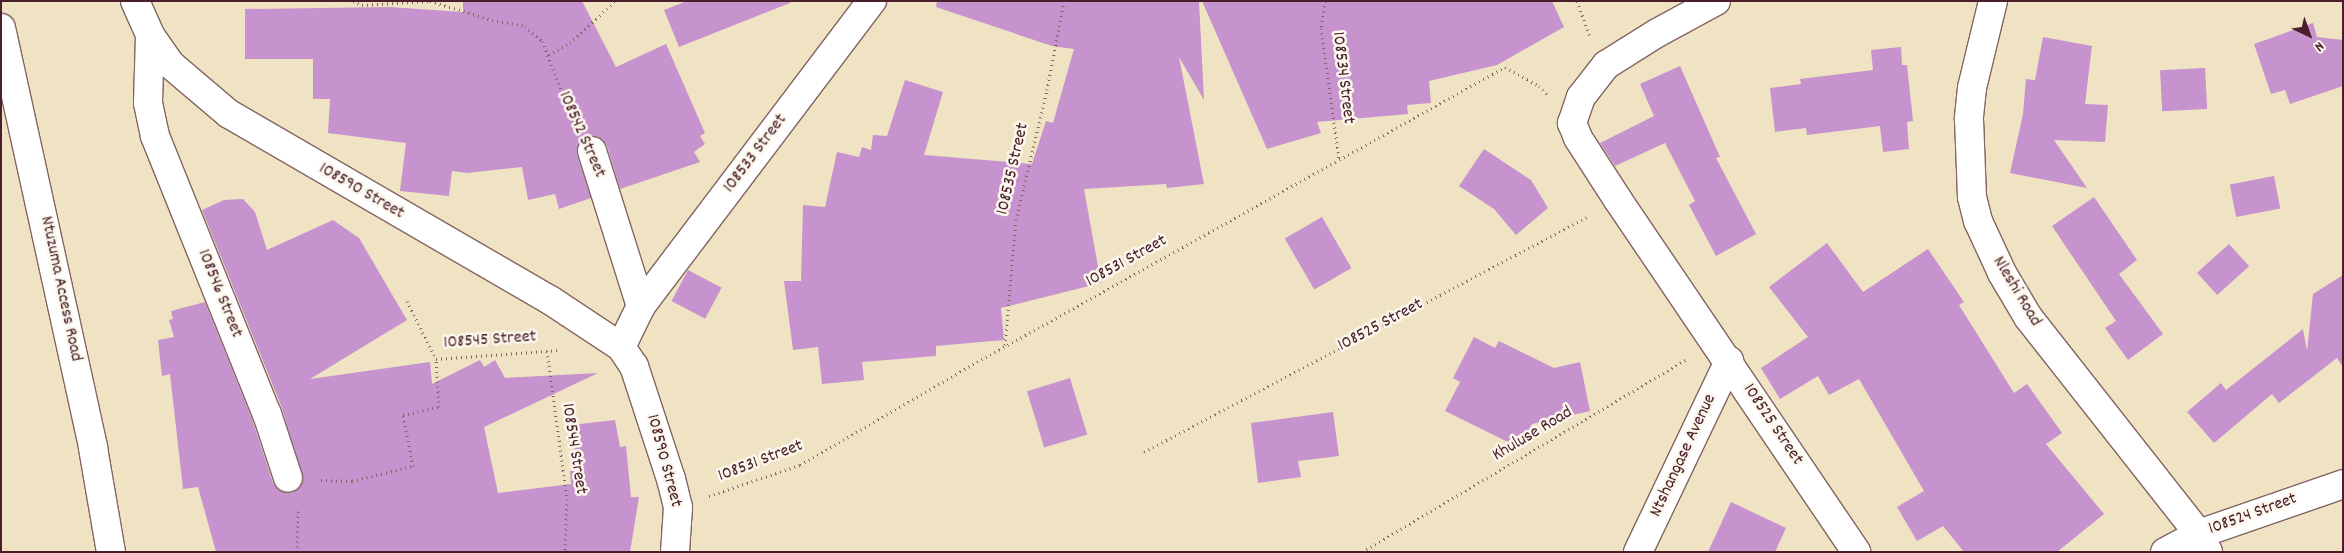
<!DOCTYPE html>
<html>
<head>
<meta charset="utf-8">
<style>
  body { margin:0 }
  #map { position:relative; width:2344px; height:553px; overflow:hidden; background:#efe3c4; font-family:Dekko,sans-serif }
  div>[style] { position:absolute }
  .building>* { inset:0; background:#c693ce; transform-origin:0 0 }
  .path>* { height:3px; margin-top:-1.5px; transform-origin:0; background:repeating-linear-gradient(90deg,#846461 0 1px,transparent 0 5px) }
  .roads { filter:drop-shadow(1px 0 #846461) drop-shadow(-1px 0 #846461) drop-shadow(0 1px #846461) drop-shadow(0 -1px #846461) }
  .minor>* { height:28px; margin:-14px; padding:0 14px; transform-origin:14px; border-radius:14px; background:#fff }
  span { translate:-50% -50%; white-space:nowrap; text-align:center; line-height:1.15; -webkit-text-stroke:5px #fbf7ec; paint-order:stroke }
  .street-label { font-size:18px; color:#4a1f2b }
  .frame { position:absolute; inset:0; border:2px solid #4a1f2b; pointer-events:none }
  .north { position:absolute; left:2284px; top:10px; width:50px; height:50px; -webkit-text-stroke:4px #fbf7ec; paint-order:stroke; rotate:138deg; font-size:14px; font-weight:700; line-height:20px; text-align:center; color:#4a1f2b }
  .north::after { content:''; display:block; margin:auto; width:18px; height:22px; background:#4a1f2b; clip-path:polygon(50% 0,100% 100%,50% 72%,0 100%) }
</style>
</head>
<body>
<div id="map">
  <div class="building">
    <i style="clip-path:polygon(463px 1px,582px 1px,616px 67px,666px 44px,705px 133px,700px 136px,705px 144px,694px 152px,700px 162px,620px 189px,607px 146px,602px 139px,588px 136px,580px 141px,577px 155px,591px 198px,559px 209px,555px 194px,528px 200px,522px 167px,467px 173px,452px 171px,449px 196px,400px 191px,406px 143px,328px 133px,330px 99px,313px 99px,313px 59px,245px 59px,245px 9px,389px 7px,463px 12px)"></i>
    <i style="clip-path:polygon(687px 1px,790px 1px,790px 3px,679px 47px,664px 10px)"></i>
    <i style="clip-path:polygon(937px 1px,1199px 1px,1204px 100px,1179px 57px,1204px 184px,1167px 188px,1166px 184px,1084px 189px,1101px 283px,1001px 308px,1004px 340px,936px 346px,936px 356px,862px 362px,864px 380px,822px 384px,818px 347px,793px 350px,784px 281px,801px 281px,803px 205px,825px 207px,837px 152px,859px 157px,862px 147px,871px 150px,873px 135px,887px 136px,905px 80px,943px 92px,924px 155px,1032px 164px,1046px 121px,1053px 123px,1074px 49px,1052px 46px,936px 7px)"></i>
    <i style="clip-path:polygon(1202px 1px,1552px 1px,1564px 27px,1497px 65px,1429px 81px,1431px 103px,1407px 105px,1408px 114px,1317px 122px,1321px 133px,1267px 149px)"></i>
    <i style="clip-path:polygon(2313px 23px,2317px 37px,2343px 40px,2343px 86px,2290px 104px,2285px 90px,2271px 94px,2254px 44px)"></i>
    <i style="clip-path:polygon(2043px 37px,2092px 46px,2085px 104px,2108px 105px,2105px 142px,2054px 140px,2087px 188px,2010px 173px,2023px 114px,2026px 79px,2035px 80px)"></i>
    <i style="clip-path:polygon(1901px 47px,1902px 65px,1907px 65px,1913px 121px,1907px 122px,1909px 149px,1883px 152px,1880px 126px,1807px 135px,1806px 128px,1775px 132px,1770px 88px,1801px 84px,1800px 79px,1873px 70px,1871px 50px)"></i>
    <i style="clip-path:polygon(1680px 66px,1720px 157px,1716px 158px,1756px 234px,1716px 256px,1689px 205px,1695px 201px,1665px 143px,1615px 166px,1600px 143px,1654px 116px,1640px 84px)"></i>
    <i style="left:2205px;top:68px;width:41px;height:45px;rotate:87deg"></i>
    <i style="clip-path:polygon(1484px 149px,1531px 180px,1548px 208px,1516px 235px,1494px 209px,1459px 186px)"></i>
    <i style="left:2274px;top:176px;width:33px;height:45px;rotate:79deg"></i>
    <i style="clip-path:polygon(2094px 197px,2137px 260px,2119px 274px,2163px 334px,2128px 360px,2105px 328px,2116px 321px,2052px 226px)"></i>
    <i style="clip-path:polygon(243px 199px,255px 212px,267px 250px,333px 220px,359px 238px,407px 320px,310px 379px,430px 362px,432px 384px,480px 360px,484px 367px,495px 360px,505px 378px,598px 373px,484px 427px,498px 493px,571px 484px,570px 471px,578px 471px,571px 425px,615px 420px,620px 447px,626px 446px,631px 497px,639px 497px,630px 552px,216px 552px,198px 487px,183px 489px,170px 374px,162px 376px,158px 340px,174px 337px,169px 320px,173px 319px,171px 311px,205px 302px,252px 419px,273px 483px,278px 490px,292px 493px,303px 481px,282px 408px,202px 210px,224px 200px)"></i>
    <i style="left:1322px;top:217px;width:59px;height:43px;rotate:60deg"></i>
    <i style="clip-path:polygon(1827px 243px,1863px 292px,1928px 249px,1964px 302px,1959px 305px,2014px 393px,2027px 384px,2062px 433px,2046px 444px,2104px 514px,2057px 552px,1964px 552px,1943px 526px,1917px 541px,1897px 507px,1924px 491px,1859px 379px,1829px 395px,1818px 376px,1780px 399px,1761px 368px,1808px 337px,1769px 287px)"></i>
    <i style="left:2229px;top:244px;width:30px;height:43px;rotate:48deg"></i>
    <i style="left:688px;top:270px;width:38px;height:35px;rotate:28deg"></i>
    <i style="clip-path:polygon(2343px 275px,2343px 367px,2337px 358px,2279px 403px,2272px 394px,2214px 443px,2187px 412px,2221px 383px,2226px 390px,2303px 329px,2307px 351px,2313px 294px)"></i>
    <i style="clip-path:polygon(1474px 337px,1495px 348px,1499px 341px,1554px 368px,1580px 362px,1590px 411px,1532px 424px,1520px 448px,1445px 411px,1460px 382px,1453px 378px)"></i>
    <i style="left:1070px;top:378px;width:59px;height:45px;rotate:73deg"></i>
    <i style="clip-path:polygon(1333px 412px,1339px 456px,1298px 461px,1301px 477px,1258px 483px,1251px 423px)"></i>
    <i style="clip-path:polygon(1731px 502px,1786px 528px,1775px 552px,1708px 552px)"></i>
  </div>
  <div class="path">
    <i style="left:353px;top:1px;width:10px;rotate:24deg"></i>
    <i style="left:362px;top:5px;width:68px;rotate:-3.4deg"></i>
    <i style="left:430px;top:1px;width:65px;rotate:17deg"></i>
    <i style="left:492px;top:20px;width:34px;rotate:10deg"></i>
    <i style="left:525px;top:26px;width:23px;rotate:41deg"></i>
    <i style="left:542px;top:41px;width:88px;rotate:68.7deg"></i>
    <i style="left:1325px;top:1px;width:27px;rotate:98deg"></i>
    <i style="left:1321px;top:28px;width:132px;rotate:82.2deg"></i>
    <i style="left:1577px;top:1px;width:37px;rotate:70deg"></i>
    <i style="left:549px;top:55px;width:24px;rotate:-30deg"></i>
    <i style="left:570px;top:43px;width:62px;rotate:-43deg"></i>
    <i style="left:407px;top:301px;width:65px;rotate:63.4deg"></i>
    <i style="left:436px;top:359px;width:125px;rotate:-4.1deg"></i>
    <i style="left:1005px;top:345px;width:125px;rotate:-85deg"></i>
    <i style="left:1016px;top:220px;width:134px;rotate:-76.6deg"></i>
    <i style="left:1047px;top:90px;width:91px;rotate:-79.2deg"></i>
    <i style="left:547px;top:351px;width:149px;rotate:82.3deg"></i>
    <i style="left:567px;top:499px;width:53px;rotate:92.2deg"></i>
    <i style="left:1144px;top:452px;width:501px;rotate:-27.94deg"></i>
    <i style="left:321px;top:480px;width:31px;rotate:2deg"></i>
    <i style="left:352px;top:481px;width:63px;rotate:-13.8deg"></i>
    <i style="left:413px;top:466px;width:52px;rotate:-101.1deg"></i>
    <i style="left:403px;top:415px;width:37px;rotate:-13deg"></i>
    <i style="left:439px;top:407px;width:48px;rotate:-93.6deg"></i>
    <i style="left:709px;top:496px;width:96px;rotate:-18.8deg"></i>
    <i style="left:800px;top:465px;width:205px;rotate:-30.2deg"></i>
    <i style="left:977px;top:362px;width:605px;rotate:-29.19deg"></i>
    <i style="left:1505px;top:67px;width:39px;rotate:29deg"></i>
    <i style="left:1539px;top:86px;width:11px;rotate:45deg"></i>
    <i style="left:297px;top:552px;width:42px;rotate:-88.6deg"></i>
    <i style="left:1362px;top:552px;width:377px;rotate:-30.7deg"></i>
  </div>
  <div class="roads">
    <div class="minor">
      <i style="left:135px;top:1px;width:37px;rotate:66deg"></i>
      <i style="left:150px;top:35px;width:35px;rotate:55deg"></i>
      <i style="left:170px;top:64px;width:77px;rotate:40.3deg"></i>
      <i style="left:229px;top:114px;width:371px;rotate:30.1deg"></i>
      <i style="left:550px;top:300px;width:85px;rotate:33.5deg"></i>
      <i style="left:621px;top:347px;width:23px;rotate:56deg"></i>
      <i style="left:634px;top:366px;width:119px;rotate:71.9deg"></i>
      <i style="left:671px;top:479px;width:29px;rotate:76deg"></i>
      <i style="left:678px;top:507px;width:45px;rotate:93.8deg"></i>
      <i style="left:1716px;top:1px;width:67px;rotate:151.5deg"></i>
      <i style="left:1657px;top:33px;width:60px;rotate:147.9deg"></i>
      <i style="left:1606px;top:65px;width:41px;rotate:128deg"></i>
      <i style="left:1581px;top:97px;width:28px;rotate:109deg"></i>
      <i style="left:1572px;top:123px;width:16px;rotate:68deg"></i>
      <i style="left:1578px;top:138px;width:74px;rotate:57.2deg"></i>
      <i style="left:1618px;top:200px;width:425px;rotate:55.9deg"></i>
      <i style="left:1993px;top:1px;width:89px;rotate:103.6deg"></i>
      <i style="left:1972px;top:88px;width:31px;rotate:96deg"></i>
      <i style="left:1969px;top:119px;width:78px;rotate:87.8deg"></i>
      <i style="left:1972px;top:197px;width:25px;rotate:76deg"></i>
      <i style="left:1978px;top:221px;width:57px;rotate:65.2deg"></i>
      <i style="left:2002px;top:273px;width:51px;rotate:59.4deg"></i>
      <i style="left:2028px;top:317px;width:276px;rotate:51.8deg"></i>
      <i style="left:2199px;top:534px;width:20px;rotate:63deg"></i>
      <i style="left:1px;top:28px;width:430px;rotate:77.6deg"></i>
      <i style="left:93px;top:448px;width:106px;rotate:80.2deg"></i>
      <i style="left:150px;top:35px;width:68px;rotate:91.7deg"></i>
      <i style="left:148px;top:103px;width:34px;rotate:78deg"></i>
      <i style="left:155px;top:136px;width:300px;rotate:68.1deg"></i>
      <i style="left:267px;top:414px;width:67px;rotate:71.8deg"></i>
      <i style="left:592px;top:151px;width:163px;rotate:72.5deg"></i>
      <i style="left:621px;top:347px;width:46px;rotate:-64deg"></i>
      <i style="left:641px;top:306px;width:383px;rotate:-52.9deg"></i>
      <i style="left:1638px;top:552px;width:212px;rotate:-64.5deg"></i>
      <i style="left:2165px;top:552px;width:38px;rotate:-28deg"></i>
      <i style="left:2199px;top:534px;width:152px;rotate:-19.1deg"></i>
    </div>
  </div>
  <div class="street-label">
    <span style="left:1342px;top:78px;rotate:83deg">108534 Street</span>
    <span style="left:581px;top:135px;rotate:66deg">108542 Street</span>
    <span style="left:756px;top:154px;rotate:-53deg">108533 Street</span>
    <span style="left:1014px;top:169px;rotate:-77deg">108535 Street</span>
    <span style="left:361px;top:192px;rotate:30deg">108590 Street</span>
    <span style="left:1127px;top:262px;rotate:-29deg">108531 Street</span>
    <span style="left:60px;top:289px;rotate:78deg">Ntuzuma Access Road</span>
    <span style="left:2016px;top:292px;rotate:59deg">Nleshi Road</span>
    <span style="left:219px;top:294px;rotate:68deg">108546 Street</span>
    <span style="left:1381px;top:326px;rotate:-28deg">108525 Street</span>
    <span style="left:490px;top:341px;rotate:-4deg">108545 Street</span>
    <span style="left:1772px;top:425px;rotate:56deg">108525 Street</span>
    <span style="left:1533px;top:435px;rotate:-31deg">Khuluse Road</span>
    <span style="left:573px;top:449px;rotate:81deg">108544 Street</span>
    <span style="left:1684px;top:456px;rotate:-65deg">Ntshangase Avenue</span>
    <span style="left:663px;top:461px;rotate:75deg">108590 Street</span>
    <span style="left:761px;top:462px;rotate:-21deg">108531 Street</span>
    <span style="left:2253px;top:515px;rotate:-20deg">108524 Street</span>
  </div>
  <div class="frame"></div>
  <div class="north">N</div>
</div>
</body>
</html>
